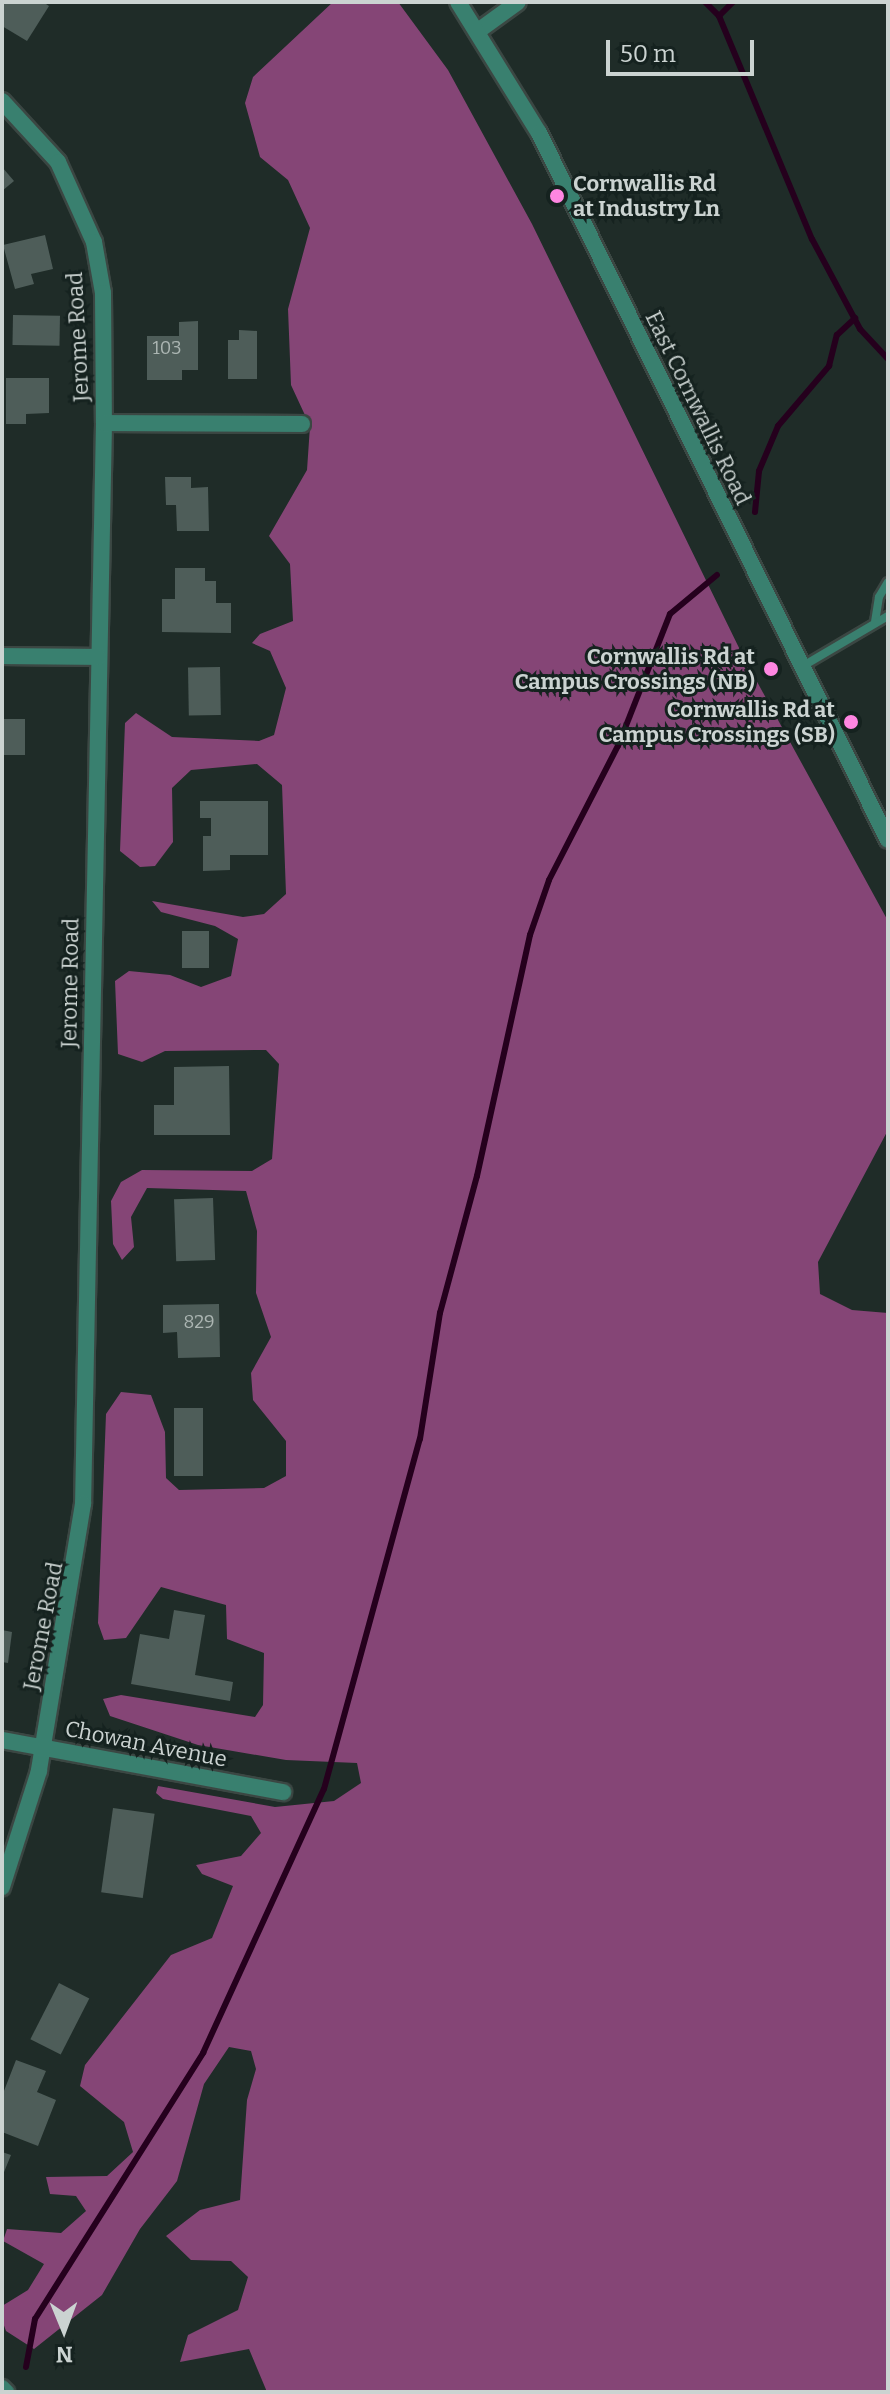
<!DOCTYPE html>
<html>
<head>
<meta charset="utf-8">
<style>
  body { margin:0 }
  #map { position:relative; width:890px; height:2394px; overflow:hidden; background:#1f2c28; font-family:Bitter,serif }
  div>[style] { position:absolute }
  .forest>* { inset:0; background:#854576 }
  .stream>* { height:6px; margin:-3px; padding:0 3px; transform-origin:3px; border-radius:3px; background:#25001d }
  .building>* { inset:0; background:#4e5d59; transform-origin:0 0 }
  .roads { filter:drop-shadow(2px 0 #3b4743) drop-shadow(-2px 0 #3b4743) drop-shadow(0 2px #3b4743) drop-shadow(0 -2px #3b4743) }
  .service>* { height:8px; margin:-4px; padding:0 4px; transform-origin:4px; border-radius:4px; background:#39806f }
  .minor>* { height:16px; margin:-8px; padding:0 8px; transform-origin:8px; border-radius:8px; background:#39806f }
  .tertiary>* { height:16px; margin:-8px; padding:0 8px; transform-origin:8px; border-radius:8px; background:#39806f }
  .dots>* { width:22px; height:22px; translate:-50% -50%; box-sizing:border-box; border:4px solid #15221f; border-radius:50% }
  span { translate:-50% -50%; white-space:nowrap; text-align:center; line-height:1.15; -webkit-text-stroke:6px #15221f; paint-order:stroke }
  .number-label { font-size:18px; color:#acb6b3 }
  .number-label span { -webkit-text-stroke-width:0 }
  .poi-label { font-size:22px; color:#cbd3d1; font-weight:700 }
  .left { translate:0 -50%; text-align:left }
  .right { translate:-100% -50%; text-align:right }
  .street-label { font-size:22px; color:#cbd3d1 }
  .frame { position:absolute; inset:0; border:4px solid #cbd3d1; pointer-events:none }
  .north { position:absolute; left:24px; top:2290px; width:80px; height:80px; -webkit-text-stroke:6px #15221f; paint-order:stroke; rotate:179deg; font-size:22px; font-weight:700; line-height:32px; text-align:center; color:#cbd3d1 }
  .north::after { content:''; display:block; margin:auto; width:28px; height:36px; background:#cbd3d1; clip-path:polygon(50% 0,100% 100%,50% 72%,0 100%) }
  .scale { position:absolute; left:606px; top:40px; width:148px; height:36px; box-sizing:border-box; border:4px solid #cbd3d1; border-top:0; padding-left:10px; font-size:24px; line-height:28px; white-space:nowrap; color:#cbd3d1; -webkit-text-stroke:6px #15221f; paint-order:stroke }
</style>
</head>
<body>
<div id="map">
  <div class="forest">
    <i style="clip-path:polygon(333px 2px,398px 2px,448px 70px,532px 224px,743px 656px,888px 921px,888px 1130px,818px 1262px,820px 1294px,852px 1310px,888px 1313px,888px 2392px,267px 2392px,249px 2349px,180px 2362px,188px 2335px,238px 2310px,248px 2277px,231px 2261px,191px 2260px,166px 2236px,200px 2210px,240px 2200px,247px 2100px,256px 2069px,251px 2051px,229px 2047px,204px 2084px,177px 2181px,140px 2229px,102px 2295px,34px 2349px,6px 2331px,2px 2320px,2px 2306px,28px 2290px,44px 2264px,3px 2241px,7px 2229px,61px 2233px,86px 2211px,76px 2196px,50px 2194px,46px 2177px,107px 2176px,133px 2152px,124px 2122px,80px 2086px,85px 2065px,171px 1955px,212px 1938px,233px 1886px,202px 1874px,196px 1865px,241px 1856px,261px 1833px,251px 1816px,163px 1799px,156px 1793px,158px 1786px,275px 1807px,334px 1801px,361px 1783px,357px 1763px,286px 1760px,198px 1745px,110px 1716px,103px 1699px,121px 1695px,255px 1717px,263px 1705px,264px 1653px,227px 1639px,226px 1605px,161px 1587px,126px 1638px,104px 1640px,98px 1623px,106px 1414px,121px 1392px,151px 1395px,165px 1432px,166px 1478px,179px 1490px,264px 1488px,286px 1476px,286px 1441px,253px 1400px,251px 1373px,271px 1337px,256px 1293px,257px 1231px,246px 1191px,147px 1188px,131px 1217px,134px 1247px,122px 1260px,113px 1244px,111px 1201px,121px 1182px,142px 1170px,252px 1171px,272px 1159px,279px 1064px,266px 1050px,165px 1051px,142px 1062px,118px 1054px,115px 981px,129px 971px,170px 975px,201px 987px,231px 976px,238px 939px,215px 926px,161px 912px,152px 901px,243px 917px,264px 914px,286px 894px,282px 785px,257px 764px,191px 770px,172px 788px,173px 842px,155px 866px,140px 867px,120px 851px,125px 723px,136px 713px,172px 737px,259px 741px,274px 735px,286px 688px,270px 651px,252px 643px,260px 634px,293px 621px,290px 564px,269px 536px,307px 470px,310px 426px,291px 385px,288px 309px,310px 228px,288px 180px,260px 157px,245px 103px,253px 77px)"></i>
  </div>
  <div class="stream">
    <i style="left:705px;top:2px;width:20px;rotate:45deg"></i>
    <i style="left:719px;top:16px;width:242px;rotate:67.4deg"></i>
    <i style="left:812px;top:239px;width:102px;rotate:61.9deg"></i>
    <i style="left:860px;top:329px;width:41px;rotate:47deg"></i>
    <i style="left:719px;top:16px;width:20px;rotate:-45deg"></i>
    <i style="left:755px;top:512px;width:41px;rotate:-84.4deg"></i>
    <i style="left:759px;top:471px;width:49px;rotate:-67.1deg"></i>
    <i style="left:778px;top:426px;width:79px;rotate:-49.6deg"></i>
    <i style="left:829px;top:366px;width:32px;rotate:-76deg"></i>
    <i style="left:837px;top:335px;width:25px;rotate:-43deg"></i>
    <i style="left:26px;top:2367px;width:49px;rotate:-79.4deg"></i>
    <i style="left:35px;top:2319px;width:315px;rotate:-57.7deg"></i>
    <i style="left:203px;top:2053px;width:290px;rotate:-65.4deg"></i>
    <i style="left:324px;top:1789px;width:363px;rotate:-74.7deg"></i>
    <i style="left:420px;top:1439px;width:128px;rotate:-81deg"></i>
    <i style="left:440px;top:1313px;width:142px;rotate:-74.9deg"></i>
    <i style="left:477px;top:1176px;width:247px;rotate:-77.6deg"></i>
    <i style="left:530px;top:935px;width:58px;rotate:-70.9deg"></i>
    <i style="left:549px;top:880px;width:151px;rotate:-62.8deg"></i>
    <i style="left:618px;top:746px;width:142px;rotate:-68.5deg"></i>
    <i style="left:670px;top:614px;width:61px;rotate:-39.7deg"></i>
  </div>
  <div class="building">
    <i style="clip-path:polygon(2px 2px,43px 2px,49px 6px,27px 41px,2px 26px)"></i>
    <i style="clip-path:polygon(2px 167px,14px 181px,2px 191px)"></i>
    <i style="clip-path:polygon(45px 235px,53px 269px,31px 274px,34px 284px,15px 289px,3px 245px)"></i>
    <i style="left:13px;top:315px;width:47px;height:30px;rotate:1deg"></i>
    <i style="clip-path:polygon(198px 321px,198px 370px,182px 370px,182px 380px,147px 380px,147px 336px,179px 336px,179px 322px)"></i>
    <i style="clip-path:polygon(239px 330px,257px 331px,257px 379px,228px 379px,228px 340px,239px 340px)"></i>
    <i style="clip-path:polygon(6px 378px,49px 378px,49px 413px,26px 414px,26px 424px,6px 424px)"></i>
    <i style="clip-path:polygon(165px 477px,191px 477px,191px 488px,208px 487px,209px 531px,177px 531px,176px 505px,166px 505px)"></i>
    <i style="clip-path:polygon(175px 568px,205px 568px,205px 581px,216px 581px,216px 603px,231px 603px,231px 633px,162px 632px,162px 599px,175px 599px)"></i>
    <i style="left:220px;top:667px;width:48px;height:32px;rotate:89deg"></i>
    <i style="left:2px;top:719px;width:23px;height:36px"></i>
    <i style="clip-path:polygon(200px 801px,268px 801px,268px 855px,230px 855px,230px 870px,203px 871px,203px 836px,211px 836px,211px 818px,200px 818px)"></i>
    <i style="left:182px;top:931px;width:27px;height:37px"></i>
    <i style="clip-path:polygon(229px 1066px,230px 1135px,154px 1135px,154px 1105px,174px 1105px,174px 1067px)"></i>
    <i style="left:213px;top:1198px;width:62px;height:39px;rotate:88deg"></i>
    <i style="clip-path:polygon(219px 1304px,220px 1357px,178px 1358px,177px 1332px,163px 1333px,163px 1305px)"></i>
    <i style="left:174px;top:1408px;width:29px;height:68px"></i>
    <i style="clip-path:polygon(174px 1610px,205px 1615px,195px 1675px,233px 1682px,230px 1701px,131px 1684px,140px 1634px,169px 1639px)"></i>
    <i style="clip-path:polygon(2px 1630px,12px 1632px,8px 1663px,2px 1662px)"></i>
    <i style="left:113px;top:1808px;width:42px;height:85px;rotate:8deg"></i>
    <i style="left:59px;top:1983px;width:34px;height:63px;rotate:27deg"></i>
    <i style="clip-path:polygon(16px 2060px,46px 2071px,37px 2092px,56px 2100px,38px 2146px,2px 2132px,2px 2096px)"></i>
    <i style="clip-path:polygon(2px 2152px,11px 2155px,2px 2177px)"></i>
  </div>
  <div class="roads">
    <div class="service">
      <i style="left:875px;top:622px;width:25px;rotate:-81deg"></i>
      <i style="left:879px;top:597px;width:17px;rotate:-59deg"></i>
      <i style="left:803px;top:666px;width:99px;rotate:-30.5deg"></i>
    </div>
    <div class="minor">
      <i style="left:478px;top:31px;width:49px;rotate:-35.9deg"></i>
      <i style="left:2px;top:101px;width:83px;rotate:47.4deg"></i>
      <i style="left:58px;top:162px;width:88px;rotate:65.8deg"></i>
      <i style="left:94px;top:242px;width:52px;rotate:80deg"></i>
      <i style="left:103px;top:293px;width:130px;rotate:89.6deg"></i>
      <i style="left:104px;top:423px;width:1081px;rotate:91.11deg"></i>
      <i style="left:83px;top:1504px;width:271px;rotate:99.4deg"></i>
      <i style="left:39px;top:1771px;width:122px;rotate:107.7deg"></i>
      <i style="left:104px;top:423px;width:198px;rotate:0.3deg"></i>
      <i style="left:2px;top:656px;width:96px;rotate:0.6deg"></i>
      <i style="left:2px;top:1740px;width:286px;rotate:10.5deg"></i>
      <i style="left:2px;top:2388px;width:6px;rotate:45deg"></i>
    </div>
    <div class="tertiary">
      <i style="left:458px;top:2px;width:154px;rotate:58.3deg"></i>
      <i style="left:539px;top:133px;width:788px;rotate:63.73deg"></i>
    </div>
  </div>
  <div class="dots">
    <i style="left:557px;top:196px;background:#fe86e1"></i>
    <i style="left:771px;top:669px;background:#fe86e1"></i>
    <i style="left:851px;top:722px;background:#fe86e1"></i>
  </div>
  <div class="number-label">
    <span style="left:167px;top:348px">103</span>
    <span style="left:199px;top:1322px">829</span>
  </div>
  <div class="poi-label">
    <span class="left" style="left:573px;top:196px">Cornwallis Rd<br>at Industry Ln</span>
    <span class="right" style="left:755px;top:669px">Cornwallis Rd at<br>Campus Crossings (NB)</span>
    <span class="right" style="left:835px;top:722px">Cornwallis Rd at<br>Campus Crossings (SB)</span>
  </div>
  <div class="street-label">
    <span style="left:78px;top:337px;rotate:-93deg">Jerome Road</span>
    <span style="left:698px;top:408px;rotate:64deg">East Cornwallis Road</span>
    <span style="left:70px;top:983px;rotate:-89deg">Jerome Road</span>
    <span style="left:43px;top:1626px;rotate:-79deg">Jerome Road</span>
    <span style="left:146px;top:1744px;rotate:11deg">Chowan Avenue</span>
  </div>
  <div class="frame"></div>
  <div class="north">N</div>
  <div class="scale">50 m</div>
</div>
</body>
</html>
